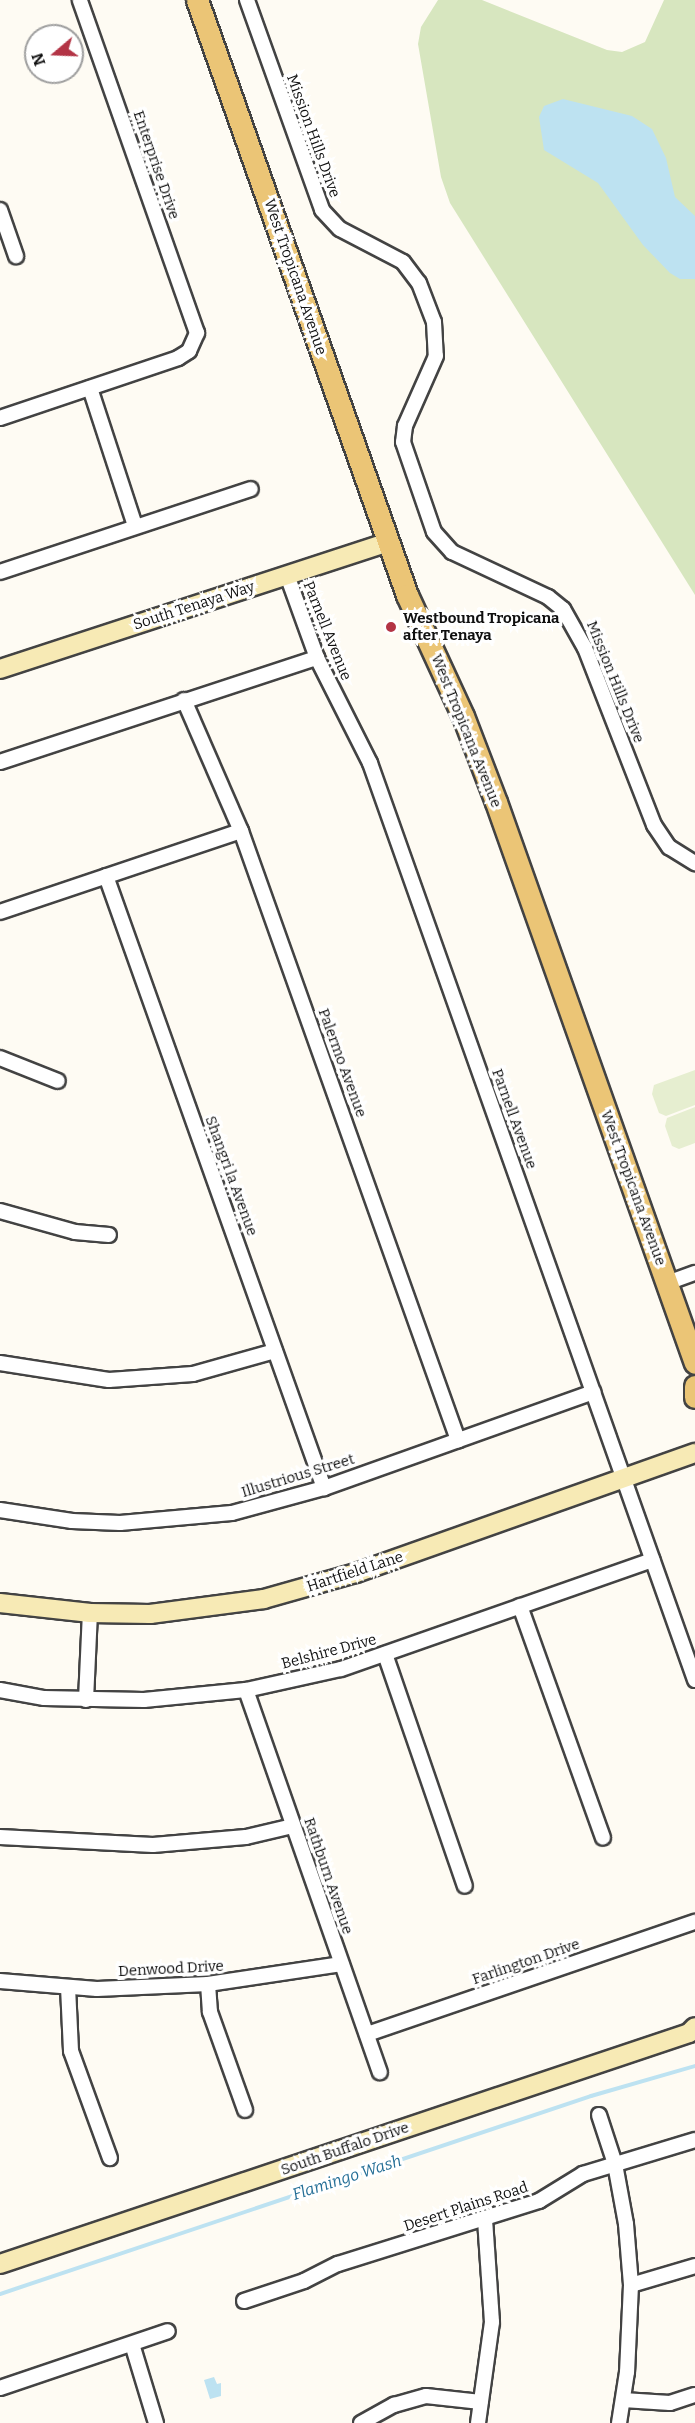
<!DOCTYPE html>
<html>
<head>
<meta charset="utf-8">
<style>
  body { margin:0 }
  #map { position:relative; width:695px; height:2423px; overflow:hidden; background:#fefbf3; font-family:Bitter,serif }
  div>[style] { position:absolute }
  .green>* { inset:0; background:#d7e6bf }
  .pitch>* { inset:0; background:#e6eed0 }
  .water>* { inset:0; background:#bde2f1 }
  .stream>* { height:4px; margin:-2px; padding:0 2px; transform-origin:2px; border-radius:2px; background:#bde2f1 }
  .roads { filter:drop-shadow(2px 0 #434343) drop-shadow(-2px 0 #434343) drop-shadow(0 2px #434343) drop-shadow(0 -2px #434343) }
  .street>* { height:14px; margin:-7px; padding:0 7px; transform-origin:7px; border-radius:7px; background:#fff }
  .secondary>* { height:18px; margin:-9px; padding:0 9px; transform-origin:9px; border-radius:9px; background:#f7eab5 }
  .primary>* { height:21px; margin:-10.5px; padding:0 10.5px; transform-origin:10.5px; border-radius:10.5px; background:#ebc576 }
  .dots>* { width:16px; height:16px; translate:-50% -50%; box-sizing:border-box; border:3px solid #fff; border-radius:50% }
  span { translate:-50% -50%; white-space:nowrap; text-align:center; line-height:1.15; -webkit-text-stroke:6px #fff; paint-order:stroke }
  .street-label { font-size:15px; color:#101010 }
  .poi-label { font-size:15px; color:#101010; font-weight:700 }
  .left { translate:0 -50%; text-align:left }
  .water-label { font-size:16px; color:#246e96; font-style:italic }
  .north { position:absolute; left:24px; top:24px; width:60px; height:60px; box-sizing:border-box; background:#fff; border:2px solid #9f9f9f; border-radius:50%; rotate:251deg; font-size:16px; font-weight:700; line-height:24px; text-align:center; color:#101010 }
  .north::after { content:''; display:block; margin:auto; width:21px; height:27px; background:#b33445; clip-path:polygon(50% 0,100% 100%,50% 72%,0 100%) }
</style>
</head>
<body>
<div id="map">
  <div class="green">
    <i style="clip-path:polygon(438px 0,482px 0,607px 50px,622px 52px,645px 42px,664px 0,695px 0,695px 595px,450px 203px,441px 177px,418px 44px,421px 27px)"></i>
  </div>
  <div class="pitch">
    <i style="clip-path:polygon(695px 1070px,695px 1105px,666px 1116px,659px 1113px,652px 1094px,654px 1085px)"></i>
    <i style="clip-path:polygon(695px 1107px,695px 1143px,679px 1149px,672px 1146px,665px 1126px,667px 1118px)"></i>
  </div>
  <div class="water">
    <i style="clip-path:polygon(563px 99px,632px 116px,652px 129px,666px 158px,675px 197px,695px 216px,695px 279px,680px 279px,670px 273px,643px 245px,598px 183px,544px 150px,539px 117px,544px 106px)"></i>
    <i style="clip-path:polygon(214px 2377px,217px 2384px,221px 2383px,221px 2396px,210px 2399px,204px 2380px)"></i>
  </div>
  <div class="stream">
    <i style="left:0;top:2294px;width:623px;rotate:-18.52deg"></i>
    <i style="left:591px;top:2096px;width:108px;rotate:-16.1deg"></i>
  </div>
  <div class="roads">
    <div class="street">
      <i style="left:247px;top:0;width:223px;rotate:70.3deg"></i>
      <i style="left:322px;top:210px;width:26px;rotate:47deg"></i>
      <i style="left:340px;top:229px;width:71px;rotate:27.6deg"></i>
      <i style="left:403px;top:262px;width:26px;rotate:53deg"></i>
      <i style="left:419px;top:283px;width:42px;rotate:69deg"></i>
      <i style="left:434px;top:322px;width:34px;rotate:87deg"></i>
      <i style="left:436px;top:356px;width:77px;rotate:113.9deg"></i>
      <i style="left:405px;top:426px;width:16px;rotate:97deg"></i>
      <i style="left:403px;top:442px;width:95px;rotate:71deg"></i>
      <i style="left:434px;top:532px;width:27px;rotate:48deg"></i>
      <i style="left:452px;top:552px;width:106px;rotate:25.1deg"></i>
      <i style="left:548px;top:597px;width:19px;rotate:39deg"></i>
      <i style="left:563px;top:609px;width:45px;rotate:60.6deg"></i>
      <i style="left:585px;top:648px;width:190px;rotate:68.7deg"></i>
      <i style="left:654px;top:825px;width:27px;rotate:56deg"></i>
      <i style="left:669px;top:847px;width:31px;rotate:32deg"></i>
      <i style="left:0;top:210px;width:49px;rotate:70.8deg"></i>
      <i style="left:90px;top:388px;width:145px;rotate:71.9deg"></i>
      <i style="left:0;top:418px;width:188px;rotate:-18.6deg"></i>
      <i style="left:178px;top:358px;width:13px;rotate:-32deg"></i>
      <i style="left:189px;top:351px;width:20px;rotate:-66deg"></i>
      <i style="left:197px;top:333px;width:353px;rotate:-109.4deg"></i>
      <i style="left:0;top:572px;width:264px;rotate:-18.3deg"></i>
      <i style="left:287px;top:575px;width:88px;rotate:70.1deg"></i>
      <i style="left:317px;top:658px;width:118px;rotate:63.2deg"></i>
      <i style="left:370px;top:763px;width:973px;rotate:70.48deg"></i>
      <i style="left:184px;top:700px;width:143px;rotate:66.5deg"></i>
      <i style="left:241px;top:831px;width:647px;rotate:70.39deg"></i>
      <i style="left:0;top:762px;width:334px;rotate:-18.2deg"></i>
      <i style="left:106px;top:876px;width:650px;rotate:70.39deg"></i>
      <i style="left:0;top:912px;width:254px;rotate:-18.6deg"></i>
      <i style="left:0;top:1058px;width:62px;rotate:21.6deg"></i>
      <i style="left:0;top:1211px;width:78px;rotate:15.6deg"></i>
      <i style="left:75px;top:1232px;width:34px;rotate:5deg"></i>
      <i style="left:667px;top:1283px;width:30px;rotate:-20deg"></i>
      <i style="left:0;top:1363px;width:110px;rotate:8.9deg"></i>
      <i style="left:109px;top:1380px;width:84px;rotate:-4.1deg"></i>
      <i style="left:193px;top:1374px;width:85px;rotate:-15.7deg"></i>
      <i style="left:0;top:1510px;width:73px;rotate:8.7deg"></i>
      <i style="left:72px;top:1521px;width:48px;rotate:2.4deg"></i>
      <i style="left:120px;top:1523px;width:112px;rotate:-5.1deg"></i>
      <i style="left:232px;top:1513px;width:95px;rotate:-15.2deg"></i>
      <i style="left:324px;top:1488px;width:286px;rotate:-19.6deg"></i>
      <i style="left:520px;top:1606px;width:246px;rotate:70.3deg"></i>
      <i style="left:385px;top:1654px;width:245px;rotate:71deg"></i>
      <i style="left:0;top:1690px;width:45px;rotate:10.3deg"></i>
      <i style="left:44px;top:1698px;width:100px;rotate:1.1deg"></i>
      <i style="left:144px;top:1700px;width:102px;rotate:-5.6deg"></i>
      <i style="left:246px;top:1690px;width:97px;rotate:-12.5deg"></i>
      <i style="left:341px;top:1669px;width:330px;rotate:-19.3deg"></i>
      <i style="left:246px;top:1690px;width:405px;rotate:70.7deg"></i>
      <i style="left:86px;top:1700px;width:87px;rotate:-87.4deg"></i>
      <i style="left:0;top:1837px;width:153px;rotate:3deg"></i>
      <i style="left:153px;top:1845px;width:93px;rotate:-4.9deg"></i>
      <i style="left:246px;top:1837px;width:48px;rotate:-13.2deg"></i>
      <i style="left:0;top:1981px;width:97px;rotate:4.7deg"></i>
      <i style="left:97px;top:1989px;width:111px;rotate:-2.6deg"></i>
      <i style="left:208px;top:1984px;width:135px;rotate:-8.5deg"></i>
      <i style="left:208px;top:1984px;width:28px;rotate:86deg"></i>
      <i style="left:210px;top:2012px;width:104px;rotate:70.3deg"></i>
      <i style="left:68px;top:1987px;width:64px;rotate:87.3deg"></i>
      <i style="left:71px;top:2051px;width:114px;rotate:70deg"></i>
      <i style="left:367px;top:2034px;width:347px;rotate:-18.9deg"></i>
      <i style="left:599px;top:2115px;width:52px;rotate:71.9deg"></i>
      <i style="left:615px;top:2164px;width:61px;rotate:79.6deg"></i>
      <i style="left:626px;top:2224px;width:61px;rotate:85.3deg"></i>
      <i style="left:631px;top:2285px;width:87px;rotate:92.6deg"></i>
      <i style="left:627px;top:2372px;width:52px;rotate:98.9deg"></i>
      <i style="left:631px;top:2285px;width:67px;rotate:-16.5deg"></i>
      <i style="left:244px;top:2301px;width:63px;rotate:-18.4deg"></i>
      <i style="left:304px;top:2281px;width:38px;rotate:-27deg"></i>
      <i style="left:338px;top:2264px;width:211px;rotate:-17.4deg"></i>
      <i style="left:539px;top:2201px;width:52px;rotate:-31.5deg"></i>
      <i style="left:583px;top:2174px;width:117px;rotate:-16.9deg"></i>
      <i style="left:132px;top:2344px;width:83px;rotate:73.1deg"></i>
      <i style="left:0;top:2388px;width:177px;rotate:-18.7deg"></i>
      <i style="left:623px;top:2400px;width:47px;rotate:3.7deg"></i>
      <i style="left:670px;top:2403px;width:26px;rotate:-18deg"></i>
      <i style="left:361px;top:2423px;width:38px;rotate:-29deg"></i>
      <i style="left:394px;top:2405px;width:33px;rotate:-16deg"></i>
      <i style="left:426px;top:2396px;width:55px;rotate:6.2deg"></i>
      <i style="left:478px;top:2423px;width:102px;rotate:-82.1deg"></i>
      <i style="left:492px;top:2322px;width:104px;rotate:-93.9deg"></i>
    </div>
    <div class="secondary">
      <i style="left:0;top:669px;width:409px;rotate:-18.1deg"></i>
      <i style="left:0;top:1603px;width:91px;rotate:6.3deg"></i>
      <i style="left:90px;top:1613px;width:60px;rotate:1deg"></i>
      <i style="left:150px;top:1614px;width:115px;rotate:-7.5deg"></i>
      <i style="left:264px;top:1599px;width:96px;rotate:-15.8deg"></i>
      <i style="left:356px;top:1573px;width:360px;rotate:-19.5deg"></i>
      <i style="left:0;top:2264px;width:727px;rotate:-18.53deg"></i>
      <i style="left:689px;top:2033px;width:8px;rotate:-45deg"></i>
    </div>
    <div class="primary">
      <i style="left:197px;top:0;width:631px;rotate:70.56deg"></i>
      <i style="left:407px;top:595px;width:133px;rotate:65.2deg"></i>
      <i style="left:463px;top:716px;width:92px;rotate:69deg"></i>
      <i style="left:496px;top:802px;width:595px;rotate:70.47deg"></i>
      <i style="left:695px;top:1386px;width:11px;rotate:90deg"></i>
    </div>
  </div>
  <div class="dots">
    <i style="left:391px;top:627px;background:#b33445"></i>
  </div>
  <div class="street-label">
    <span style="left:313px;top:136px;rotate:70deg">Mission Hills Drive</span>
    <span style="left:156px;top:165px;rotate:71deg">Enterprise Drive</span>
    <span style="left:295px;top:277px;rotate:71deg">West Tropicana Avenue</span>
    <span style="left:194px;top:606px;rotate:-18deg">South Tenaya Way</span>
    <span style="left:327px;top:631px;rotate:68deg">Parnell Avenue</span>
    <span style="left:615px;top:682px;rotate:68deg">Mission Hills Drive</span>
    <span style="left:466px;top:731px;rotate:68deg">West Tropicana Avenue</span>
    <span style="left:342px;top:1063px;rotate:70deg">Palermo Avenue</span>
    <span style="left:514px;top:1119px;rotate:70deg">Parnell Avenue</span>
    <span style="left:231px;top:1176px;rotate:70deg">Shangri la Avenue</span>
    <span style="left:633px;top:1188px;rotate:70deg">West Tropicana Avenue</span>
    <span style="left:298px;top:1476px;rotate:-17deg">Illustrious Street</span>
    <span style="left:355px;top:1572px;rotate:-18deg">Hartfield Lane</span>
    <span style="left:329px;top:1652px;rotate:-15deg">Belshire Drive</span>
    <span style="left:328px;top:1876px;rotate:71deg">Rathburn Avenue</span>
    <span style="left:526px;top:1962px;rotate:-19deg">Farlington Drive</span>
    <span style="left:171px;top:1969px;rotate:-3deg">Denwood Drive</span>
    <span style="left:345px;top:2149px;rotate:-19deg">South Buffalo Drive</span>
    <span style="left:466px;top:2207px;rotate:-18deg">Desert Plains Road</span>
  </div>
  <div class="poi-label">
    <span class="left" style="left:403px;top:627px">Westbound Tropicana<br>after Tenaya</span>
  </div>
  <div class="water-label">
    <span style="left:347px;top:2178px;rotate:-18deg">Flamingo Wash</span>
  </div>
  <div class="north">N</div>
</div>
</body>
</html>
